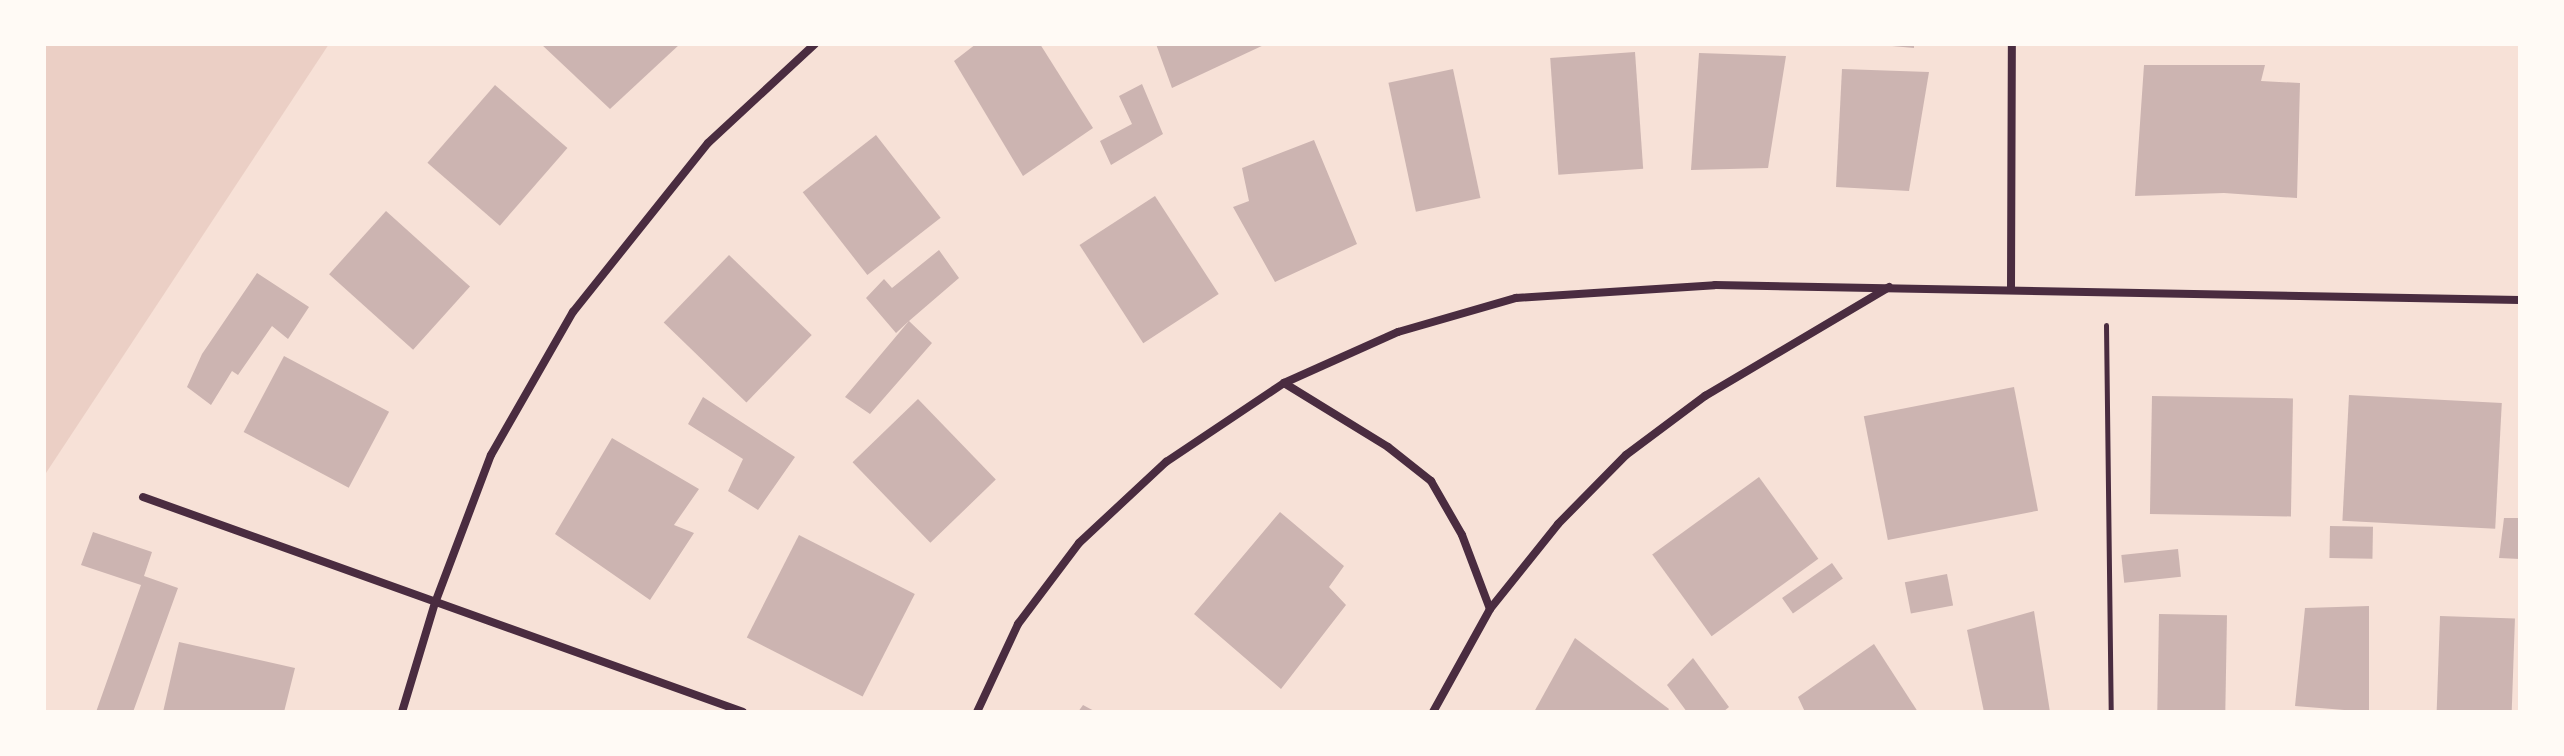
<!DOCTYPE html>
<html>
<head>
<meta charset="utf-8">
<style>
  body { margin:0 }
  #map { position:relative; width:2564px; height:756px; overflow:hidden; background:#f7e1d7; font-family:Arial,sans-serif }
  div>[style] { position:absolute }
  .green>* { inset:0; background:#ebcfc5 }
  .building>* { inset:0; background:#ccb4b1; transform-origin:0 0 }
  .path>* { height:5px; margin:-2.5px; padding:0 2.5px; transform-origin:2.5px; border-radius:2.5px; background:#4a2c40 }
  .minor>* { height:8px; margin:-4px; padding:0 4px; transform-origin:4px; border-radius:4px; background:#4a2c40 }
  span { translate:-50% -50%; white-space:nowrap; text-align:center; line-height:1.15; -webkit-text-stroke:8px #fffaf5; paint-order:stroke }
  .frame { position:absolute; inset:0; border:46px solid #fffaf5; pointer-events:none }
</style>
</head>
<body>
<div id="map">
  <div class="green">
    <i style="clip-path:polygon(44px 44px,329px 44px,44px 476px)"></i>
  </div>
  <div class="building">
    <i style="clip-path:polygon(541px 44px,680px 44px,610px 109px)"></i>
    <i style="clip-path:polygon(976px 44px,1040px 44px,1093px 128px,1023px 176px,954px 61px)"></i>
    <i style="clip-path:polygon(1156px 44px,1266px 44px,1172px 88px)"></i>
    <i style="clip-path:polygon(1892px 44px,1914px 44px,1914px 48px,1892px 46px)"></i>
    <i style="left:1635px;top:52px;width:117px;height:85px;rotate:86deg"></i>
    <i style="clip-path:polygon(1699px 53px,1786px 56px,1768px 168px,1691px 170px)"></i>
    <i style="clip-path:polygon(2144px 65px,2265px 65px,2261px 81px,2300px 83px,2297px 198px,2224px 193px,2135px 196px)"></i>
    <i style="left:1453px;top:69px;width:132px;height:66px;rotate:78deg"></i>
    <i style="clip-path:polygon(1842px 69px,1929px 72px,1909px 191px,1836px 187px)"></i>
    <i style="clip-path:polygon(1142px 84px,1163px 134px,1111px 165px,1100px 141px,1132px 124px,1119px 96px)"></i>
    <i style="left:495px;top:85px;width:96px;height:103px;rotate:41deg"></i>
    <i style="left:876px;top:135px;width:105px;height:93px;rotate:52deg"></i>
    <i style="clip-path:polygon(1314px 140px,1357px 244px,1275px 282px,1233px 207px,1249px 201px,1242px 168px)"></i>
    <i style="left:1155px;top:196px;width:117px;height:90px;rotate:57deg"></i>
    <i style="left:386px;top:211px;width:113px;height:85px;rotate:42deg"></i>
    <i style="clip-path:polygon(939px 250px,959px 278px,909px 321px,932px 343px,870px 414px,845px 397px,909px 321px,896px 333px,866px 298px,884px 279px,892px 288px)"></i>
    <i style="left:729px;top:255px;width:115px;height:94px;rotate:44deg"></i>
    <i style="clip-path:polygon(257px 273px,309px 307px,288px 339px,272px 326px,238px 375px,232px 371px,211px 405px,187px 387px,202px 354px)"></i>
    <i style="left:284px;top:356px;width:119px;height:86px;rotate:28deg"></i>
    <i style="left:2014px;top:387px;width:126px;height:153px;rotate:79deg"></i>
    <i style="left:2349px;top:395px;width:153px;height:126px;rotate:3deg"></i>
    <i style="left:2152px;top:396px;width:141px;height:118px;rotate:1deg"></i>
    <i style="clip-path:polygon(703px 397px,795px 457px,758px 510px,728px 491px,743px 459px,688px 424px)"></i>
    <i style="left:918px;top:399px;width:112px;height:91px;rotate:46deg"></i>
    <i style="clip-path:polygon(612px 438px,699px 489px,674px 525px,694px 533px,650px 600px,555px 534px)"></i>
    <i style="left:1759px;top:477px;width:101px;height:132px;rotate:54deg"></i>
    <i style="clip-path:polygon(1280px 512px,1344px 566px,1329px 587px,1346px 605px,1281px 689px,1194px 614px)"></i>
    <i style="clip-path:polygon(2504px 518px,2520px 518px,2520px 559px,2499px 558px)"></i>
    <i style="left:2330px;top:526px;width:43px;height:32px;rotate:1deg"></i>
    <i style="clip-path:polygon(93px 532px,152px 552px,144px 576px,178px 588px,133px 712px,96px 712px,141px 585px,81px 565px)"></i>
    <i style="left:799px;top:535px;width:130px;height:115px;rotate:27deg"></i>
    <i style="left:2178px;top:549px;width:28px;height:57px;rotate:84deg"></i>
    <i style="left:1832px;top:563px;width:19px;height:61px;rotate:55deg"></i>
    <i style="left:1947px;top:574px;width:32px;height:43px;rotate:79deg"></i>
    <i style="clip-path:polygon(2369px 606px,2369px 712px,2295px 706px,2305px 608px)"></i>
    <i style="clip-path:polygon(2034px 611px,2050px 712px,1984px 712px,1967px 630px)"></i>
    <i style="left:2159px;top:614px;width:68px;height:98px;rotate:1deg"></i>
    <i style="left:2440px;top:616px;width:75px;height:96px;rotate:2deg"></i>
    <i style="clip-path:polygon(1575px 638px,1669px 709px,1667px 712px,1534px 712px)"></i>
    <i style="clip-path:polygon(179px 642px,295px 668px,284px 712px,163px 712px)"></i>
    <i style="clip-path:polygon(1874px 644px,1918px 712px,1805px 712px,1798px 697px)"></i>
    <i style="clip-path:polygon(1693px 658px,1729px 707px,1723px 712px,1687px 712px,1667px 685px)"></i>
    <i style="clip-path:polygon(1083px 705px,1096px 712px,1078px 712px)"></i>
  </div>
  <div class="path">
    <i style="left:2106px;top:325px;width:387px;rotate:89.3deg"></i>
  </div>
  <div class="minor">
    <i style="left:2011px;top:289px;width:245px;rotate:-89.8deg"></i>
    <i style="left:1284px;top:383px;width:122px;rotate:31.6deg"></i>
    <i style="left:1388px;top:447px;width:55px;rotate:38.3deg"></i>
    <i style="left:1431px;top:481px;width:62px;rotate:60.1deg"></i>
    <i style="left:1462px;top:535px;width:79px;rotate:69.3deg"></i>
    <i style="left:143px;top:497px;width:637px;rotate:19.71deg"></i>
    <i style="left:402px;top:712px;width:114px;rotate:-73.2deg"></i>
    <i style="left:435px;top:603px;width:158px;rotate:-69.3deg"></i>
    <i style="left:491px;top:455px;width:165px;rotate:-60.2deg"></i>
    <i style="left:573px;top:312px;width:216px;rotate:-51.4deg"></i>
    <i style="left:708px;top:143px;width:146px;rotate:-42.8deg"></i>
    <i style="left:977px;top:712px;width:97px;rotate:-65deg"></i>
    <i style="left:1018px;top:624px;width:101px;rotate:-53deg"></i>
    <i style="left:1079px;top:543px;width:119px;rotate:-43deg"></i>
    <i style="left:1166px;top:462px;width:142px;rotate:-33.8deg"></i>
    <i style="left:1284px;top:383px;width:125px;rotate:-24.1deg"></i>
    <i style="left:1398px;top:332px;width:123px;rotate:-16.1deg"></i>
    <i style="left:1516px;top:298px;width:199px;rotate:-3.7deg"></i>
    <i style="left:1715px;top:285px;width:805px;rotate:1.07deg"></i>
    <i style="left:1433px;top:712px;width:118px;rotate:-61deg"></i>
    <i style="left:1490px;top:609px;width:109px;rotate:-51.3deg"></i>
    <i style="left:1558px;top:524px;width:97px;rotate:-45.4deg"></i>
    <i style="left:1626px;top:455px;width:99px;rotate:-36.8deg"></i>
    <i style="left:1705px;top:396px;width:214px;rotate:-30.6deg"></i>
  </div>
  <div class="frame"></div>
</div>
</body>
</html>
